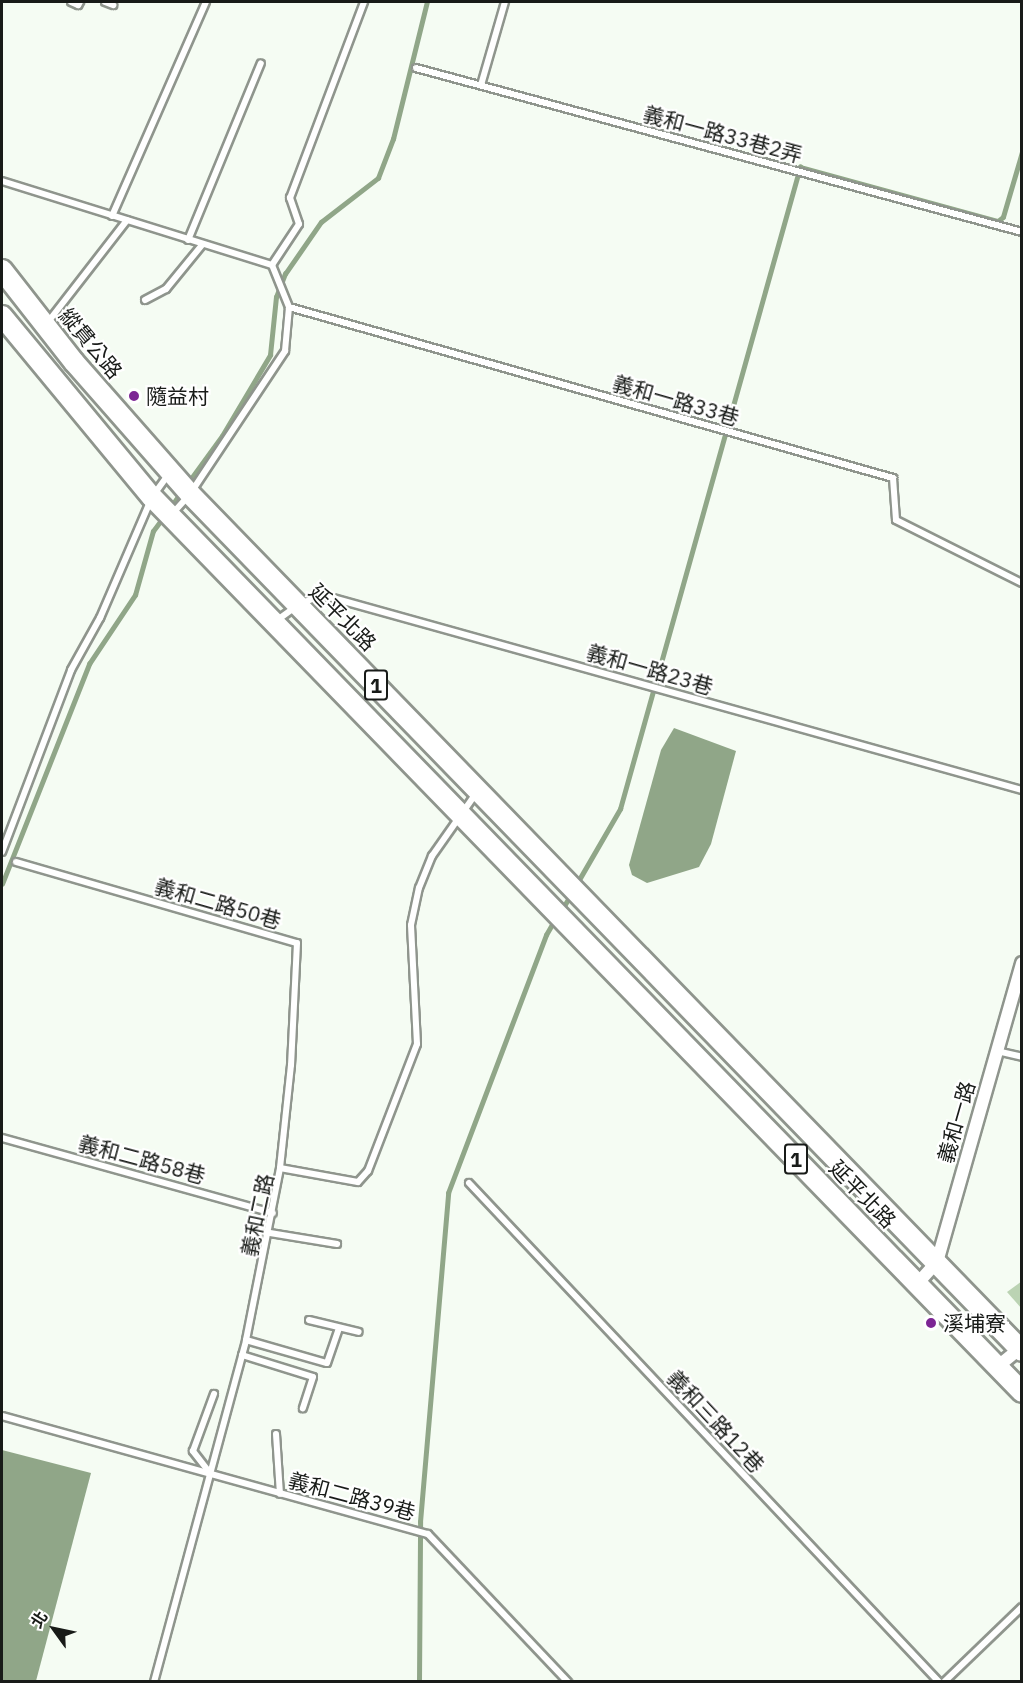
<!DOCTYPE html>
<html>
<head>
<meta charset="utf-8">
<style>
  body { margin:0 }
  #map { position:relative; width:1023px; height:1683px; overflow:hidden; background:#f5fcf3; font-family:"IBM Plex Sans","Noto Sans TC",sans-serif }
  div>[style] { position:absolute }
  .water>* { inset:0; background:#90a688 }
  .stream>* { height:4.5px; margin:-2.25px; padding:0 2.25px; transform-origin:2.25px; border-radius:2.25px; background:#90a688 }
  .building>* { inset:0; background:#bbd3b3 }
  .roads { filter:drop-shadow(2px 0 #8f958d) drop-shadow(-2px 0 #8f958d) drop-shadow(0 2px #8f958d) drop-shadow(0 -2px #8f958d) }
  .lane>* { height:6px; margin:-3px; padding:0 3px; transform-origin:3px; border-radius:3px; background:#fff }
  .street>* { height:12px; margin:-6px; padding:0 6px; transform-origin:6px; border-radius:6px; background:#fff }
  .primary>* { height:20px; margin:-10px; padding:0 10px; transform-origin:10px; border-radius:10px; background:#fff }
  .dots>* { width:16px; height:16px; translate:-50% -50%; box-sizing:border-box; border:3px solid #fff; border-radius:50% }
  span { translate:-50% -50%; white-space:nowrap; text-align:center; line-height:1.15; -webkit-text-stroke:4.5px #fff; paint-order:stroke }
  .shield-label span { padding:2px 4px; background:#fff; border:2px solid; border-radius:4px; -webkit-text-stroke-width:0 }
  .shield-label { font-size:20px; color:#181b18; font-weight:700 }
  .street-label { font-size:21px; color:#181b18 }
  .poi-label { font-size:21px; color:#181b18 }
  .left { translate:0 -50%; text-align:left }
  .frame { position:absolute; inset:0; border:3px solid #181b18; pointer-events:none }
  .north { position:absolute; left:24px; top:1599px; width:60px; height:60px; -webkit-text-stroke:4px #fff; paint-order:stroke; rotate:303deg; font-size:16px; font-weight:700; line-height:24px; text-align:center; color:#181b18 }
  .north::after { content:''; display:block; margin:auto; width:21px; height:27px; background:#181b18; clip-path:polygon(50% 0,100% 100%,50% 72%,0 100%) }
</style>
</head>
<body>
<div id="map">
  <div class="water">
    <i style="clip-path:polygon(674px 728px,736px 751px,711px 844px,699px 867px,647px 883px,632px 875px,629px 865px,661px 750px)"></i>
    <i style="clip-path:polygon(2px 1450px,91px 1473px,36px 1681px,2px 1681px)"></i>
  </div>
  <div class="stream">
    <i style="left:187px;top:484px;width:59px;rotate:-53.9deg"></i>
    <i style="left:222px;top:436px;width:94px;rotate:-59.3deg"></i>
    <i style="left:270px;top:355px;width:58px;rotate:-84.1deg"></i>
    <i style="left:276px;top:297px;width:25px;rotate:-69deg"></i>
    <i style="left:285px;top:274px;width:63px;rotate:-55.3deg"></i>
    <i style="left:321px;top:222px;width:72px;rotate:-37.7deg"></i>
    <i style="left:378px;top:178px;width:42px;rotate:-69deg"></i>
    <i style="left:393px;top:139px;width:141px;rotate:-76.1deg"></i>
    <i style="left:170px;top:508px;width:21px;rotate:-55deg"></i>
    <i style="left:2px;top:884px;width:237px;rotate:-68.4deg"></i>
    <i style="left:89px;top:664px;width:83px;rotate:-56.3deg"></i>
    <i style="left:135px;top:595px;width:66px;rotate:-74.3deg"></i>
    <i style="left:153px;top:531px;width:20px;rotate:-53deg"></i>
    <i style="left:576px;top:885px;width:88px;rotate:-59.9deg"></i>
    <i style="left:620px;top:809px;width:667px;rotate:-74.34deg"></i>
    <i style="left:800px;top:167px;width:205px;rotate:15.3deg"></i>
    <i style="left:998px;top:221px;width:6px;rotate:-39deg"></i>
    <i style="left:1003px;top:217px;width:68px;rotate:-73.7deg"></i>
    <i style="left:561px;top:911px;width:21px;rotate:-59deg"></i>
    <i style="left:419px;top:1682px;width:160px;rotate:-89.6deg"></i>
    <i style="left:420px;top:1522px;width:330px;rotate:-85.1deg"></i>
    <i style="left:448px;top:1193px;width:276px;rotate:-69.2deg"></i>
    <i style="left:546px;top:935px;width:20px;rotate:-60deg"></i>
  </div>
  <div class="building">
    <i style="clip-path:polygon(1022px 1281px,1022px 1309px,1007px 1292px)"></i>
  </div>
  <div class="roads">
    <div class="lane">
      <i style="left:71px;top:2px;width:8px;rotate:23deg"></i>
      <i style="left:78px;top:5px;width:4px;rotate:-56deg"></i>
      <i style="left:105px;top:2px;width:9px;rotate:21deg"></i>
      <i style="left:416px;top:68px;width:628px;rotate:15.14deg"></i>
      <i style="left:481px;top:85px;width:86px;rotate:-73.9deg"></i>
      <i style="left:2px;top:181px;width:283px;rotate:17.3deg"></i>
      <i style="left:272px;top:265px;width:45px;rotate:68deg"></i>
      <i style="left:289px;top:307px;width:628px;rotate:15.81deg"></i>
      <i style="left:893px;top:478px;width:42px;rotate:85.9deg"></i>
      <i style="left:896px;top:520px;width:141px;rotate:26.6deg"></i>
      <i style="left:112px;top:216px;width:234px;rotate:-66.3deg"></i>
      <i style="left:188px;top:240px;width:191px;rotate:-67.6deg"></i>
      <i style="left:272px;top:265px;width:49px;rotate:-56.6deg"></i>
      <i style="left:299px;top:224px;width:28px;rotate:-109deg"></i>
      <i style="left:290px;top:198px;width:210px;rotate:-69.3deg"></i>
      <i style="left:145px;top:300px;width:24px;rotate:-28deg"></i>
      <i style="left:166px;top:289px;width:57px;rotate:-50.7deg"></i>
      <i style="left:48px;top:322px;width:129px;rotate:-52.2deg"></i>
      <i style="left:173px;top:513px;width:25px;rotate:-48deg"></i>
      <i style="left:190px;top:494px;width:172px;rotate:-56.4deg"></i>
      <i style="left:285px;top:351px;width:44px;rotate:-84.8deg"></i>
      <i style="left:276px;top:621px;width:27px;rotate:-36deg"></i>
      <i style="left:298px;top:605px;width:26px;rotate:-23deg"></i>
      <i style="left:322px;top:595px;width:727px;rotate:15.57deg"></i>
      <i style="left:2px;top:852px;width:195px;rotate:-69.2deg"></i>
      <i style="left:71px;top:670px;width:60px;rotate:-60.9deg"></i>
      <i style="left:100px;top:618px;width:132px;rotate:-66.7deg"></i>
      <i style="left:152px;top:497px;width:27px;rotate:-54deg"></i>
      <i style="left:16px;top:862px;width:292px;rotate:16.1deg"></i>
      <i style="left:297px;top:943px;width:122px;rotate:92.8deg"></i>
      <i style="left:291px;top:1065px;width:104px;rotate:96.1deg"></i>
      <i style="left:997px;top:1051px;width:26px;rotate:13deg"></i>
      <i style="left:2px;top:1138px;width:281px;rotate:15.5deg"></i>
      <i style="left:469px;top:1183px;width:685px;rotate:46.71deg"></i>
      <i style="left:270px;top:1233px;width:68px;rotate:9.3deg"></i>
      <i style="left:309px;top:1320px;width:51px;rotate:13.5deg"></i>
      <i style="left:246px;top:1340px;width:84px;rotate:15.9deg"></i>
      <i style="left:327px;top:1363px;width:37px;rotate:-71deg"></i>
      <i style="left:242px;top:1355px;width:74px;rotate:17.2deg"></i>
      <i style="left:313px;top:1377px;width:33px;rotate:108deg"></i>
      <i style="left:2px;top:1416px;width:442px;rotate:15.5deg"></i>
      <i style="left:428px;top:1534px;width:204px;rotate:46.6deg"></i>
      <i style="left:276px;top:1434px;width:60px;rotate:86.2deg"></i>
      <i style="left:210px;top:1473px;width:28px;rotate:-128deg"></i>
      <i style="left:193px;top:1451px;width:61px;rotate:-69.8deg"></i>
      <i style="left:154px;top:1682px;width:354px;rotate:-74.9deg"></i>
      <i style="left:246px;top:1340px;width:175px;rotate:-78.8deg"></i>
      <i style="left:280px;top:1168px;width:79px;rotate:10.2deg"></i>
      <i style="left:358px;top:1182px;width:15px;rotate:-48deg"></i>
      <i style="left:368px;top:1171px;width:136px;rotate:-68.9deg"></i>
      <i style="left:417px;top:1044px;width:119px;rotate:-92.9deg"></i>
      <i style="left:411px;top:925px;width:38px;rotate:-78deg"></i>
      <i style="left:419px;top:888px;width:35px;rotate:-68deg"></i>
      <i style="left:432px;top:856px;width:78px;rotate:-54.9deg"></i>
      <i style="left:944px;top:1682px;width:108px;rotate:-43.9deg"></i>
    </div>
    <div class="street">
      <i style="left:917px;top:1284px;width:30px;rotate:-48deg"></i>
      <i style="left:937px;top:1262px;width:311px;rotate:-74.1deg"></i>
      <i style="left:997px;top:1367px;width:28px;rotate:-39deg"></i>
    </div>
    <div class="primary">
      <i style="left:2px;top:270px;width:117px;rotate:52deg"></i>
      <i style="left:74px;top:362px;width:176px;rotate:48.7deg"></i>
      <i style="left:190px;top:494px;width:1194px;rotate:45.85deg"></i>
      <i style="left:2px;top:316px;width:235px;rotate:50.4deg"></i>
      <i style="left:152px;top:497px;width:1248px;rotate:45.81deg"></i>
    </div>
  </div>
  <div class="dots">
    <i style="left:134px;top:396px;background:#7c2594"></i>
    <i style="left:931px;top:1323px;background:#7c2594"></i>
  </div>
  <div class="shield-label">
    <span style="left:376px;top:685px">1</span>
    <span style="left:796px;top:1159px">1</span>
  </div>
  <div class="street-label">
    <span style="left:723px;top:134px;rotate:15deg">義和一路33巷2弄</span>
    <span style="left:91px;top:343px;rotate:50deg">縱貫公路</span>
    <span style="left:676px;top:400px;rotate:16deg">義和一路33巷</span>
    <span style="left:343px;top:617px;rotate:45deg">延平北路</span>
    <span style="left:650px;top:669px;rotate:16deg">義和一路23巷</span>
    <span style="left:218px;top:903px;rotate:16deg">義和二路50巷</span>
    <span style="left:956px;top:1122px;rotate:-74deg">義和一路</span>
    <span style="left:142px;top:1159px;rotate:15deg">義和二路58巷</span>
    <span style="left:863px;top:1194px;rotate:46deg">延平北路</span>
    <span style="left:257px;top:1215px;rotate:-78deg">義和二路</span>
    <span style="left:716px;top:1421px;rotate:47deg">義和三路12巷</span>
    <span style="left:352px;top:1496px;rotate:15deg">義和二路39巷</span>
  </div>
  <div class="poi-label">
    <span class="left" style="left:146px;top:396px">隨益村</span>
    <span class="left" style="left:943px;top:1323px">溪埔寮</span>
  </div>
  <div class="frame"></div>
  <div class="north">北</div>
</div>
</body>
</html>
